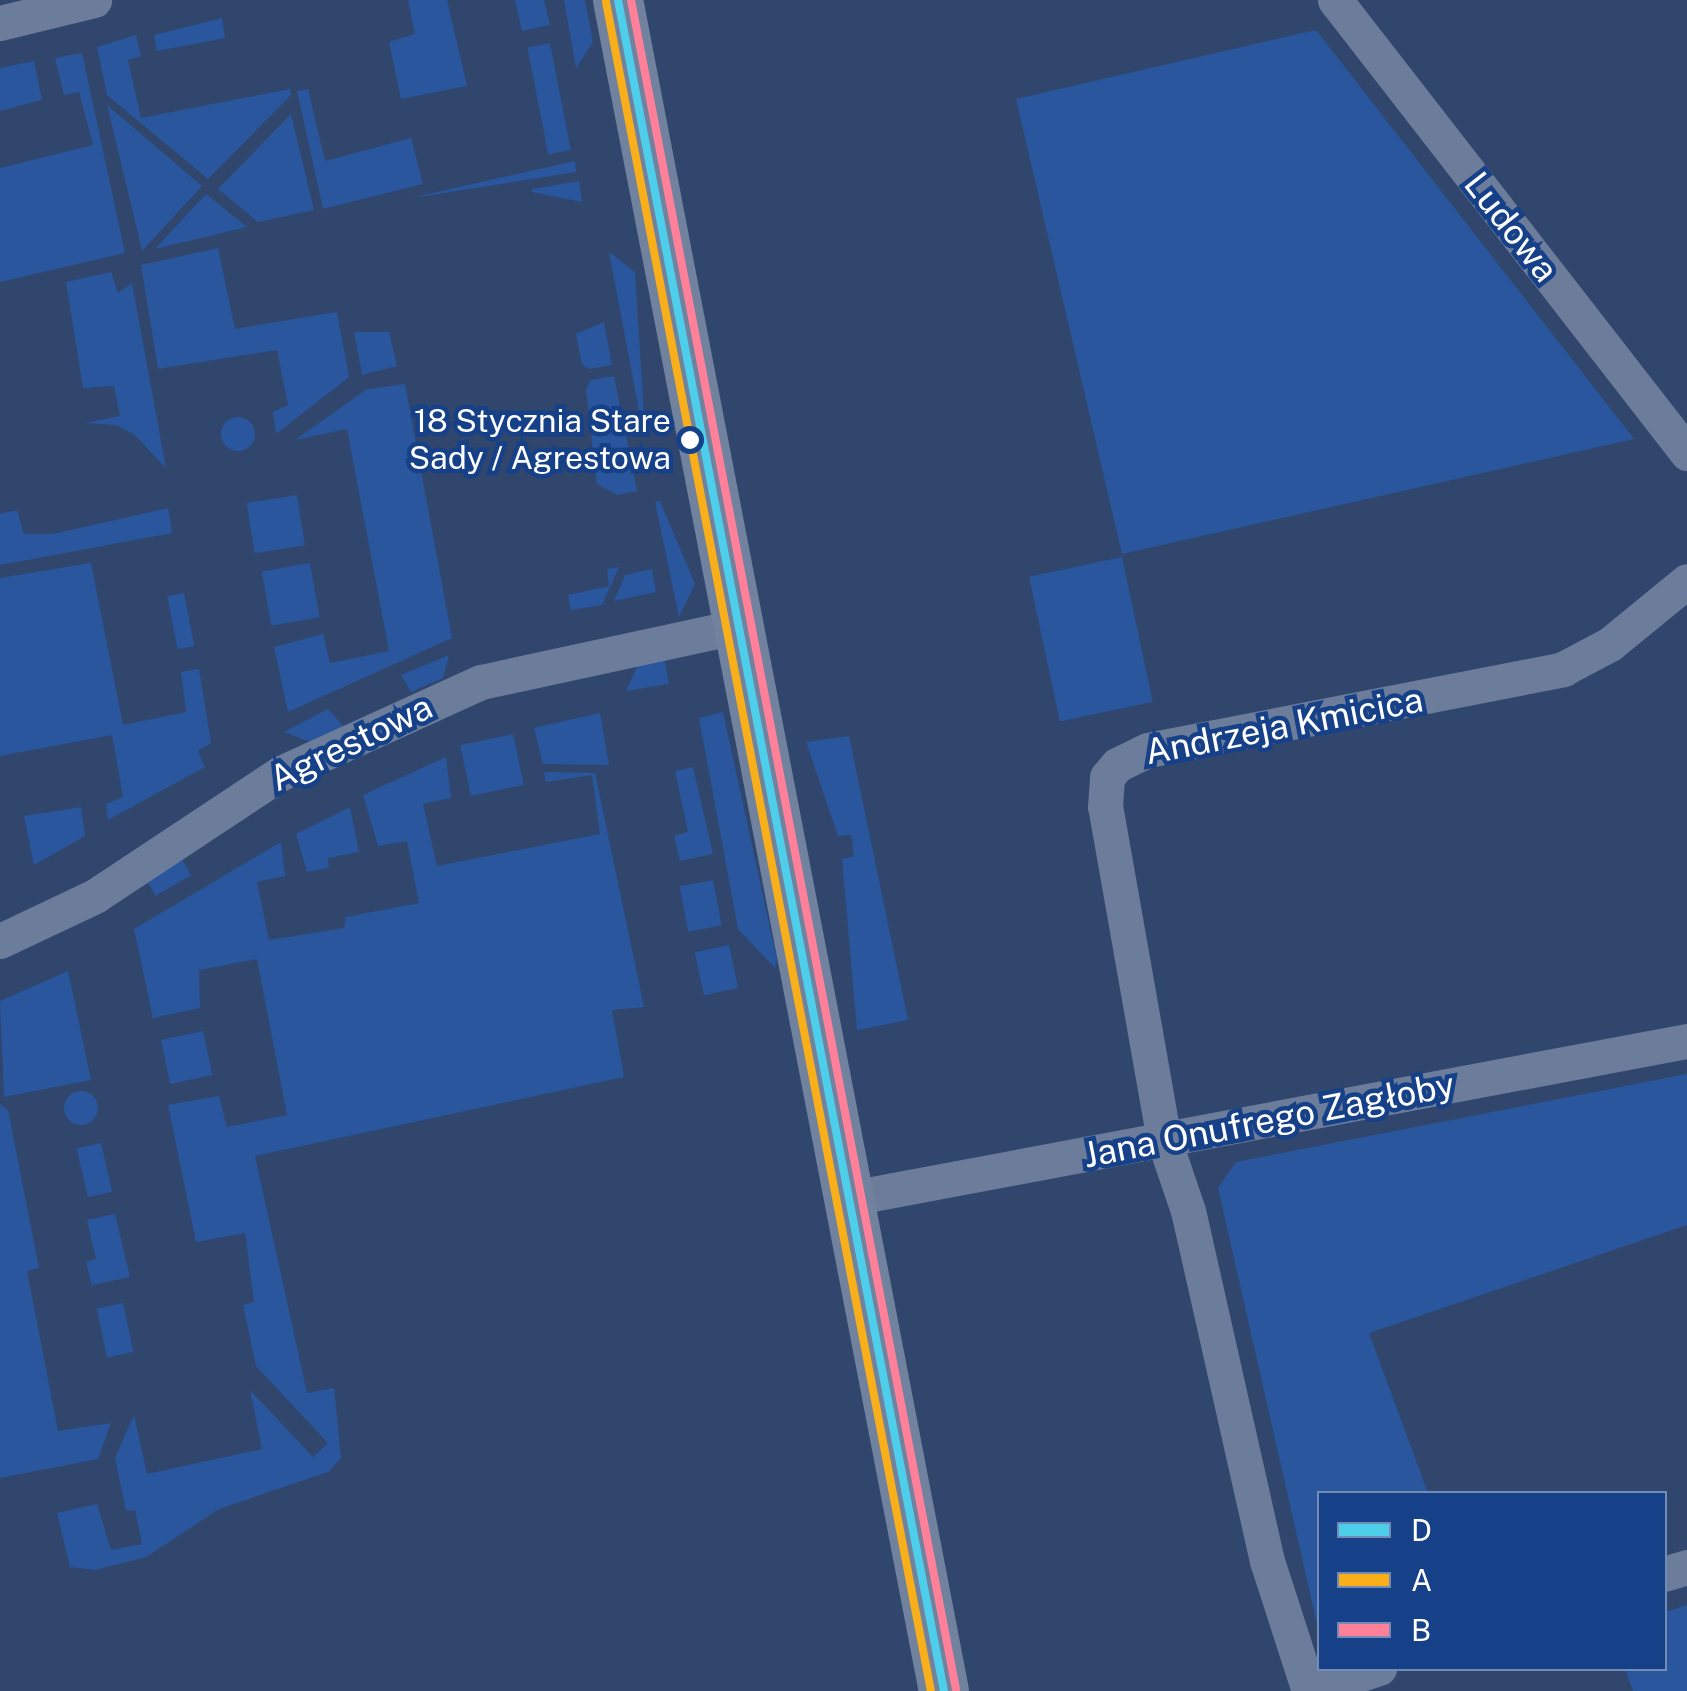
<!DOCTYPE html>
<html>
<head>
<meta charset="utf-8">
<style>
  body { margin:0 }
  #map { position:relative; width:1687px; height:1691px; overflow:hidden; background:#30466d; font-family:"Public Sans",sans-serif }
  div>[style] { position:absolute }
  .green>* { inset:0; background:#2a569d; transform-origin:0 0 }
  .round { border-radius:50% }
  .minor>* { height:35px; margin:-17.5px; padding:0 17.5px; transform-origin:17.5px; border-radius:17.5px; background:#6c7d9b }
  .secondary>* { height:50px; margin:-25px; padding:0 25px; transform-origin:25px; border-radius:25px; background:#71829f }
  .bus-1>* { height:8px; margin:-4px; padding:0 4px; transform-origin:4px; border-radius:4px; background:#4dcfeb }
  .bus-2>* { height:8px; margin:-4px; padding:0 4px; transform-origin:4px; border-radius:4px; background:#f9af1a }
  .bus-3>* { height:8px; margin:-4px; padding:0 4px; transform-origin:4px; border-radius:4px; background:#ff8098 }
  .dots>* { width:28px; height:28px; translate:-50% -50%; box-sizing:border-box; border:5px solid #164087; border-radius:50% }
  span { translate:-50% -50%; white-space:nowrap; text-align:center; line-height:1.15; -webkit-text-stroke:9px #164087; paint-order:stroke }
  .bus-label { font-size:32px; color:#fff }
  .right { translate:-100% -50%; text-align:right }
  .street-label { font-size:35px; color:#fff }
  .legend { position:absolute; left:1317px; top:1491px; width:350px; height:180px; box-sizing:border-box; background:#164087; border:2px solid #738cb7; margin:0; padding:12px 18px; list-style:none; font-size:30px; color:#fff }
  .legend li { display:flex; align-items:center; gap:20px; height:50px }
  .legend b { width:50px; border:2px solid #738cb7 }
</style>
</head>
<body>
<div id="map">
  <div class="green">
    <i style="clip-path:polygon(408px 0,447px 0,467px 86px,401px 99px,389px 42px,415px 34px)"></i>
    <i style="clip-path:polygon(515px 0,544px 0,550px 25px,522px 31px)"></i>
    <i style="clip-path:polygon(564px 0,585px 0,593px 42px,576px 68px)"></i>
    <i style="clip-path:polygon(222px 18px,225px 38px,157px 51px,154px 35px)"></i>
    <i style="clip-path:polygon(1316px 30px,1634px 439px,1122px 554px,1016px 99px)"></i>
    <i style="clip-path:polygon(136px 35px,141px 56px,128px 60px,141px 118px,290px 89px,291px 95px,208px 179px,107px 95px,97px 47px)"></i>
    <i style="left:550px;top:43px;width:109px;height:23px;rotate:79deg"></i>
    <i style="clip-path:polygon(82px 53px,125px 253px,0 282px,0 168px,93px 145px,79px 92px,64px 95px,55px 58px)"></i>
    <i style="clip-path:polygon(34px 61px,42px 100px,0 111px,0 68px)"></i>
    <i style="clip-path:polygon(308px 89px,325px 161px,411px 138px,423px 184px,323px 209px,297px 91px)"></i>
    <i style="clip-path:polygon(107px 105px,202px 186px,142px 251px,142px 250px)"></i>
    <i style="clip-path:polygon(291px 114px,314px 210px,258px 222px,218px 189px)"></i>
    <i style="clip-path:polygon(575px 161px,576px 172px,406px 199px)"></i>
    <i style="clip-path:polygon(579px 181px,582px 202px,532px 192px,532px 189px)"></i>
    <i style="clip-path:polygon(206px 194px,247px 227px,155px 249px)"></i>
    <i style="clip-path:polygon(218px 248px,235px 329px,337px 312px,349px 377px,276px 434px,273px 412px,288px 405px,277px 350px,158px 369px,141px 265px)"></i>
    <i style="clip-path:polygon(609px 252px,635px 272px,644px 415px,640px 416px)"></i>
    <i style="clip-path:polygon(111px 272px,118px 293px,132px 283px,166px 468px,135px 435px,116px 425px,85px 423px,120px 416px,114px 386px,83px 388px,66px 282px)"></i>
    <i style="clip-path:polygon(604px 322px,612px 365px,589px 369px,582px 365px,576px 334px)"></i>
    <i style="clip-path:polygon(354px 332px,389px 332px,397px 366px,362px 375px)"></i>
    <i style="clip-path:polygon(614px 376px,637px 491px,617px 495px,597px 484px,586px 389px,591px 380px)"></i>
    <i style="clip-path:polygon(405px 384px,452px 638px,288px 712px,274px 647px,323px 634px,330px 663px,389px 651px,347px 429px,295px 440px,367px 389px)"></i>
    <i class="round" style="left:221px;top:417px;width:34px;height:34px"></i>
    <i style="left:297px;top:495px;width:51px;height:51px;rotate:81deg"></i>
    <i style="clip-path:polygon(660px 501px,695px 584px,679px 617px,655px 502px)"></i>
    <i style="clip-path:polygon(168px 508px,172px 533px,0 565px,0 514px,17px 510px,24px 534px,53px 534px)"></i>
    <i style="left:1122px;top:557px;width:148px;height:95px;rotate:78deg"></i>
    <i style="clip-path:polygon(91px 563px,123px 725px,186px 712px,181px 672px,199px 669px,211px 743px,198px 751px,205px 767px,108px 820px,106px 804px,123px 797px,112px 735px,0 756px,0 578px)"></i>
    <i style="left:310px;top:563px;width:55px;height:49px;rotate:80deg"></i>
    <i style="clip-path:polygon(619px 567px,602px 605px,571px 610px,568px 595px,609px 586px,607px 569px)"></i>
    <i style="clip-path:polygon(652px 569px,656px 592px,614px 601px,625px 575px)"></i>
    <i style="left:184px;top:593px;width:54px;height:17px;rotate:79deg"></i>
    <i style="clip-path:polygon(449px 655px,443px 678px,411px 692px,401px 675px)"></i>
    <i style="clip-path:polygon(664px 657px,669px 684px,626px 691px,638px 665px)"></i>
    <i style="clip-path:polygon(328px 709px,343px 726px,313px 743px,284px 732px)"></i>
    <i style="clip-path:polygon(723px 712px,777px 960px,775px 968px,738px 929px,699px 718px)"></i>
    <i style="clip-path:polygon(600px 713px,609px 765px,543px 764px,534px 728px)"></i>
    <i style="left:513px;top:734px;width:52px;height:54px;rotate:78deg"></i>
    <i style="clip-path:polygon(849px 736px,908px 1020px,857px 1030px,842px 859px,854px 856px,851px 835px,838px 836px,806px 742px)"></i>
    <i style="clip-path:polygon(446px 757px,451px 798px,423px 804px,437px 866px,600px 834px,592px 775px,546px 782px,544px 772px,595px 773px,644px 1007px,612px 1010px,624px 1077px,255px 1156px,307px 1393px,334px 1388px,341px 1458px,328px 1472px,219px 1509px,146px 1557px,95px 1570px,70px 1567px,57px 1513px,97px 1504px,111px 1550px,142px 1544px,135px 1510px,126px 1511px,115px 1458px,134px 1415px,147px 1474px,262px 1449px,250px 1390px,313px 1457px,328px 1443px,256px 1366px,243px 1305px,254px 1302px,245px 1233px,196px 1242px,168px 1105px,219px 1096px,227px 1127px,287px 1115px,257px 959px,199px 970px,200px 1008px,153px 1018px,134px 929px,281px 842px,285px 876px,257px 882px,269px 940px,344px 928px,346px 917px,419px 903px,407px 841px,378px 846px,363px 795px)"></i>
    <i style="clip-path:polygon(693px 767px,713px 854px,680px 861px,674px 836px,688px 832px,675px 771px)"></i>
    <i style="clip-path:polygon(81px 807px,85px 836px,34px 865px,24px 816px)"></i>
    <i style="clip-path:polygon(350px 807px,359px 852px,328px 858px,329px 868px,307px 872px,296px 834px)"></i>
    <i style="left:181px;top:858px;width:20px;height:41px;rotate:60deg"></i>
    <i style="left:713px;top:880px;width:46px;height:34px;rotate:79deg"></i>
    <i style="left:729px;top:945px;width:44px;height:35px;rotate:78deg"></i>
    <i style="clip-path:polygon(68px 971px,91px 1080px,4px 1097px,0 1001px)"></i>
    <i style="left:203px;top:1031px;width:45px;height:43px;rotate:78deg"></i>
    <i style="clip-path:polygon(1687px 1074px,1687px 1225px,1369px 1333px,1428px 1493px,1320px 1494px,1319px 1633px,1218px 1188px,1236px 1162px)"></i>
    <i class="round" style="left:64px;top:1091px;width:34px;height:34px"></i>
    <i style="clip-path:polygon(0 1104px,8px 1110px,39px 1268px,27px 1271px,58px 1431px,111px 1423px,98px 1459px,0 1478px)"></i>
    <i style="left:101px;top:1143px;width:50px;height:25px;rotate:77deg"></i>
    <i style="clip-path:polygon(115px 1214px,130px 1277px,92px 1285px,86px 1262px,96px 1259px,87px 1220px)"></i>
    <i style="left:123px;top:1303px;width:50px;height:27px;rotate:78deg"></i>
    <i style="clip-path:polygon(1687px 1605px,1687px 1691px,1633px 1691px,1625px 1669px,1664px 1668px,1665px 1612px)"></i>
  </div>
  <div class="minor">
    <i style="left:1335px;top:0;width:574px;rotate:52.15deg"></i>
    <i style="left:0;top:23px;width:97px;rotate:-13.7deg"></i>
    <i style="left:0;top:941px;width:105px;rotate:-25.3deg"></i>
    <i style="left:95px;top:896px;width:223px;rotate:-33.5deg"></i>
    <i style="left:281px;top:773px;width:220px;rotate:-24.5deg"></i>
    <i style="left:481px;top:682px;width:261px;rotate:-12.2deg"></i>
    <i style="left:851px;top:1198px;width:851px;rotate:-10.64deg"></i>
    <i style="left:1664px;top:1574px;width:24px;rotate:-17deg"></i>
    <i style="left:1309px;top:1691px;width:137px;rotate:-107.9deg"></i>
    <i style="left:1267px;top:1561px;width:359px;rotate:-102.7deg"></i>
    <i style="left:1188px;top:1211px;width:75px;rotate:-108.7deg"></i>
    <i style="left:1164px;top:1140px;width:338px;rotate:-100deg"></i>
    <i style="left:1105px;top:807px;width:30px;rotate:-86deg"></i>
    <i style="left:1107px;top:777px;width:16px;rotate:-50deg"></i>
    <i style="left:1117px;top:765px;width:34px;rotate:-26deg"></i>
    <i style="left:1148px;top:750px;width:423px;rotate:-11deg"></i>
    <i style="left:1563px;top:669px;width:53px;rotate:-28deg"></i>
    <i style="left:1610px;top:644px;width:99px;rotate:-39.3deg"></i>
    <i style="left:1310px;top:1691px;width:73px;rotate:-18.4deg"></i>
  </div>
  <div class="secondary">
    <i style="left:618px;top:0;width:1722px;rotate:79.09deg"></i>
  </div>
  <div class="bus-1">
    <i style="left:618px;top:0;width:1722px;rotate:79.09deg"></i>
  </div>
  <div class="bus-2">
    <i style="left:606px;top:2px;width:1720px;rotate:79.11deg"></i>
  </div>
  <div class="bus-3">
    <i style="left:631px;top:0;width:1720px;rotate:79.11deg"></i>
  </div>
  <div class="dots">
    <i style="left:690px;top:440px;background:#fff"></i>
  </div>
  <div class="bus-label">
    <span class="right" style="left:671px;top:440px">18 Stycznia Stare<br>Sady / Agrestowa</span>
  </div>
  <div class="street-label">
    <span style="left:1511px;top:227px;rotate:52deg">Ludowa</span>
    <span style="left:1284px;top:726px;rotate:-11deg">Andrzeja Kmicica</span>
    <span style="left:351px;top:743px;rotate:-26deg">Agrestowa</span>
    <span style="left:1269px;top:1120px;rotate:-11deg">Jana Onufrego Zagłoby</span>
  </div>
  <ul class="legend">
  <li><b style="height:12px;background:#4dcfeb"></b>D</li>
  <li><b style="height:12px;background:#f9af1a"></b>A</li>
  <li><b style="height:12px;background:#ff8098"></b>B</li>
  </ul>
</div>
</body>
</html>
